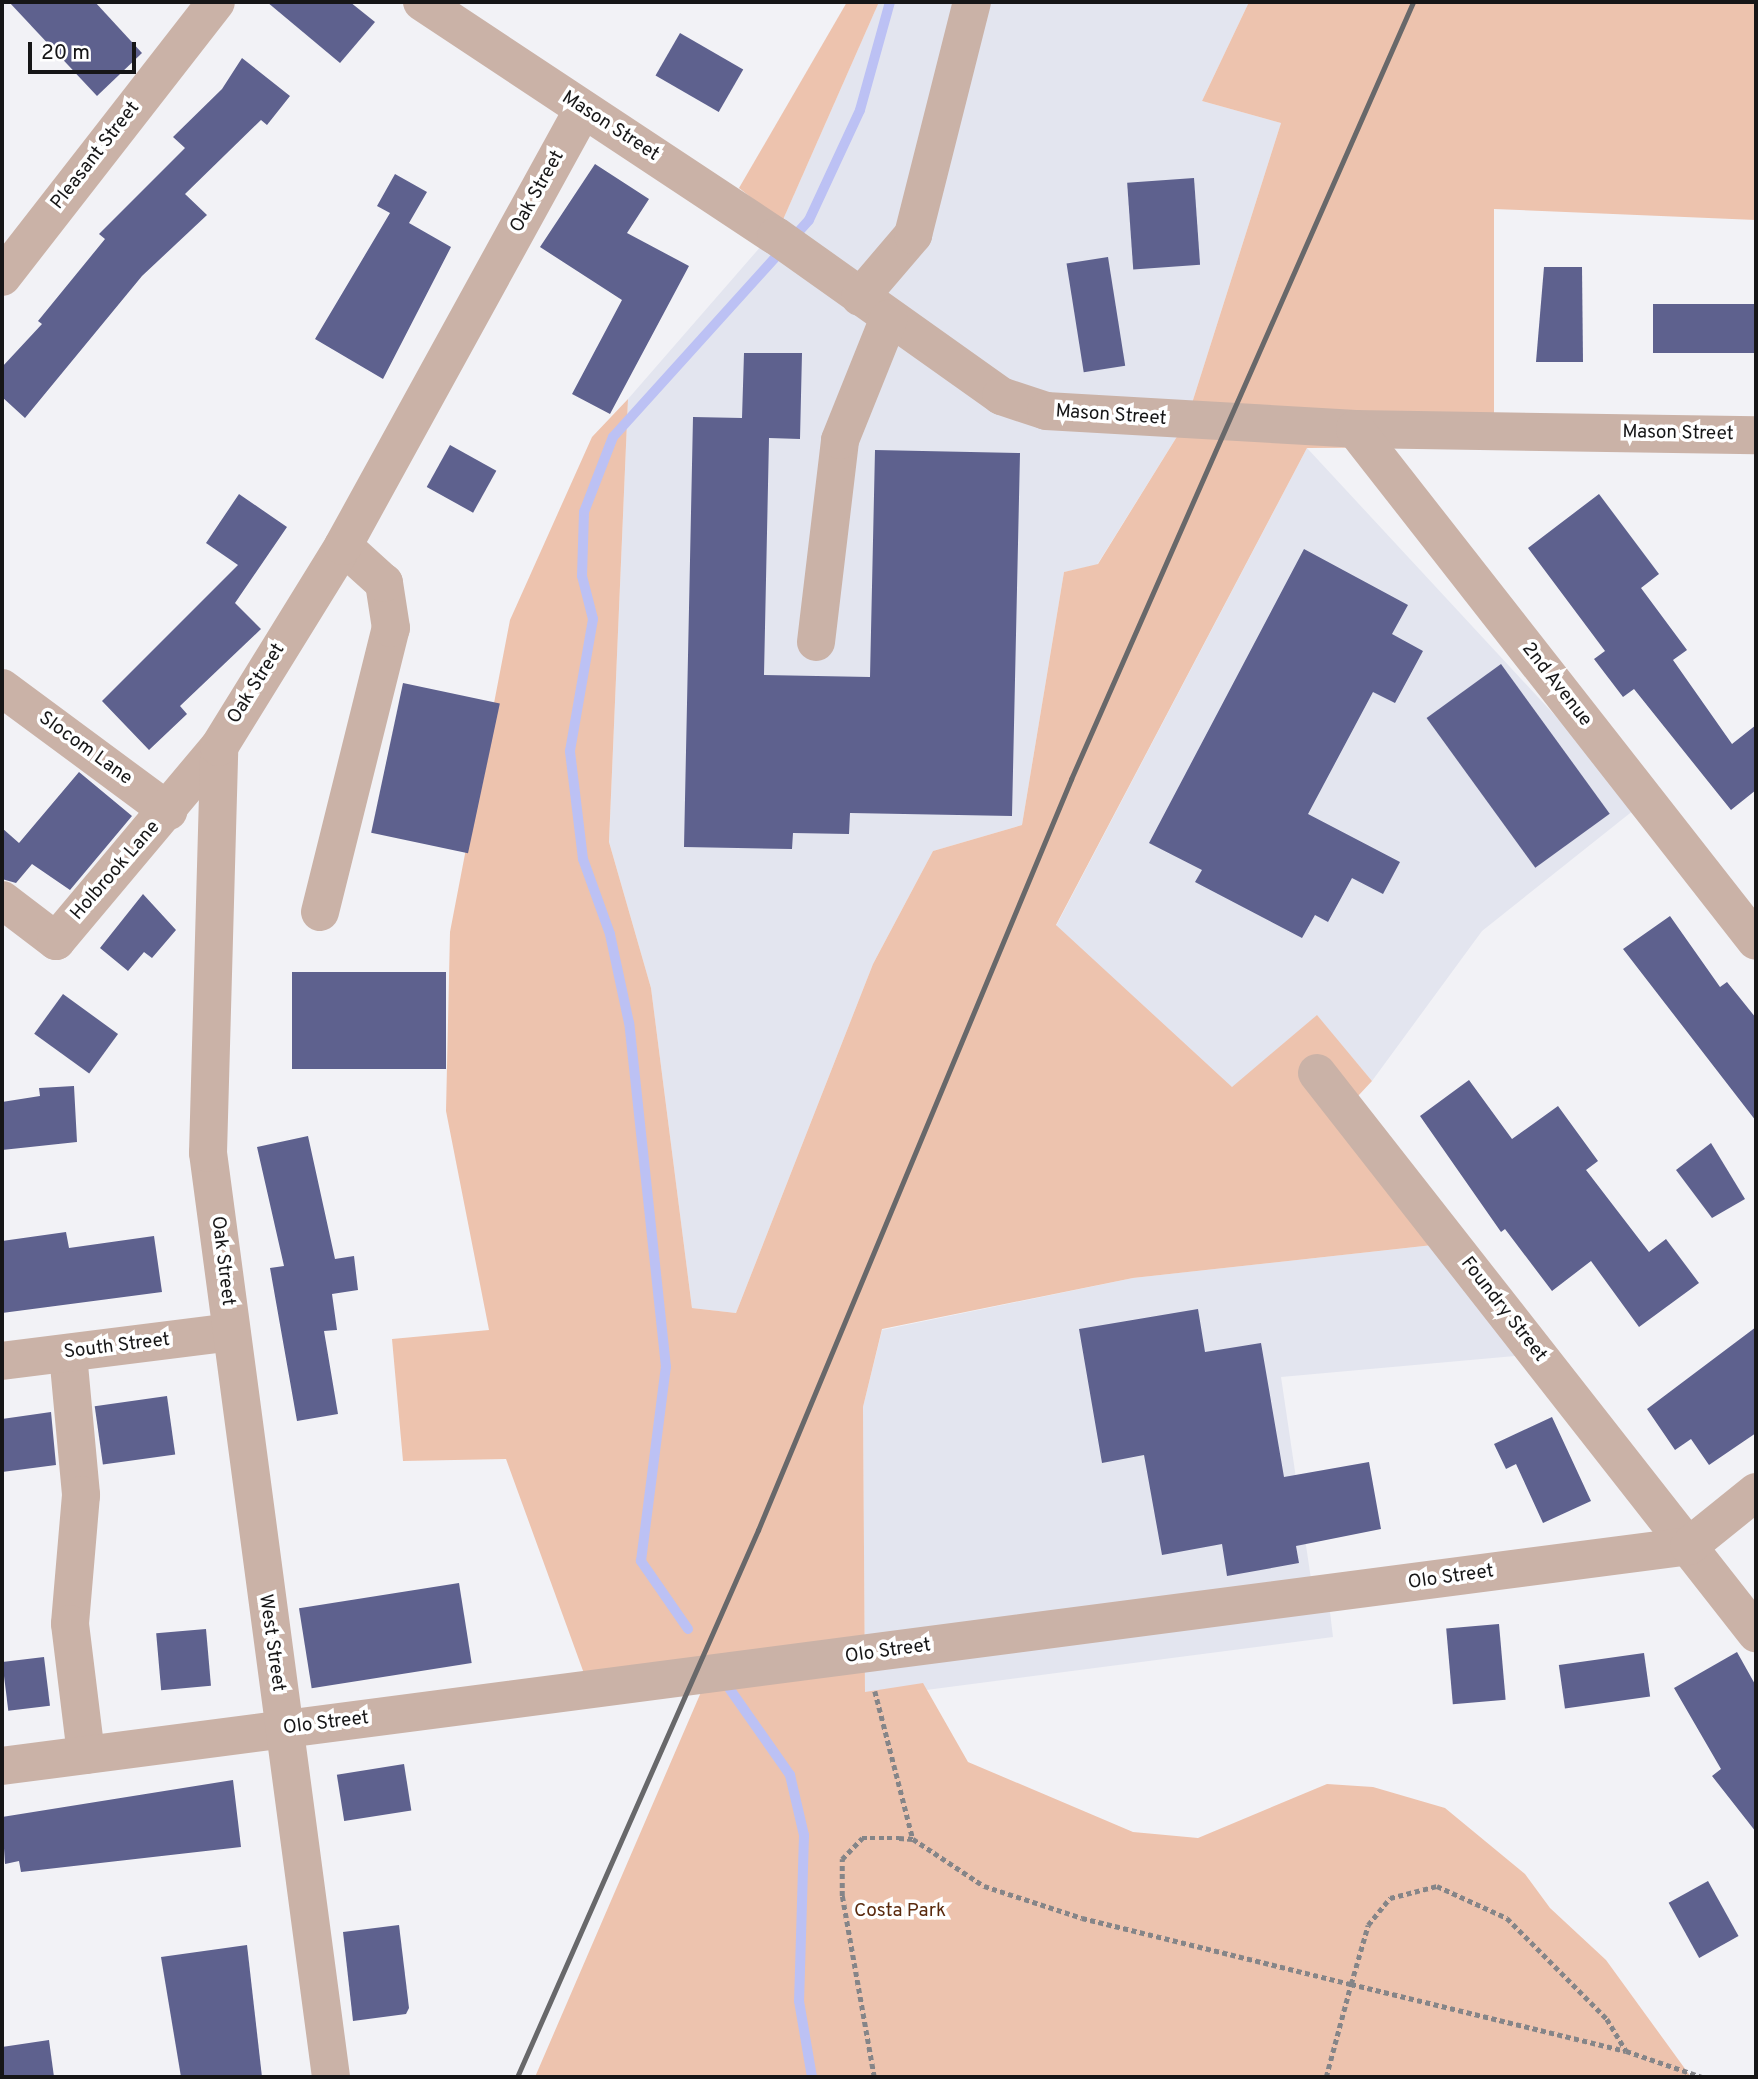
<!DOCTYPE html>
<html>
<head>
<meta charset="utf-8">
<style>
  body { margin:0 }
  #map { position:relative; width:1758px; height:2079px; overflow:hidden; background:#f2f2f6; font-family:Overpass,sans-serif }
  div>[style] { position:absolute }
  .built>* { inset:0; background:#e3e5ef }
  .green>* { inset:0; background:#edc3ae }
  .stream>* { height:10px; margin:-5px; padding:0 5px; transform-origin:5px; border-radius:5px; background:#bcc1f4 }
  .building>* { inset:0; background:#5e618e; transform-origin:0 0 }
  .path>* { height:4.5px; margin-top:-2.25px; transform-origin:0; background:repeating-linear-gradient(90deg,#858588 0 5px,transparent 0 8.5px) }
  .minor>* { height:38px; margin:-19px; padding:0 19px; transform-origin:19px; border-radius:19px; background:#cab2a7 }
  .rail>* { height:5px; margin:-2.5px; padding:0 2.5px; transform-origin:2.5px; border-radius:2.5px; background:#68686a }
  span { translate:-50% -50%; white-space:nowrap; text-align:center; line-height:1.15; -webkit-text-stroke:7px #fff; paint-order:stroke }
  .street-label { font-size:19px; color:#161617 }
  .park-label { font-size:19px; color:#5a2a0e }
  .frame { position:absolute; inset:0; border:4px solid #161617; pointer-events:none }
  .scale { position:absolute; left:28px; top:42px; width:108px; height:32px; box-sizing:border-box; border:4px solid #161617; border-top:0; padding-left:9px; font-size:21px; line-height:24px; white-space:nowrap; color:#161617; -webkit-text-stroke:5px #fff; paint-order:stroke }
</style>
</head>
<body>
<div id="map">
  <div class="built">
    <i style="clip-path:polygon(879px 2px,1249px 2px,1202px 101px,1281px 123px,1186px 422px,1097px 565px,1064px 572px,1022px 825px,933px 851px,873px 964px,736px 1313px,692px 1308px,651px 988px,609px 842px,628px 399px,782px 222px)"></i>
    <i style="clip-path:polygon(1307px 448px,1639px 806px,1482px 931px,1372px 1081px,1317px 1016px,1232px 1088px,1056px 926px)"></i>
    <i style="clip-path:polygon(1442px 1244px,1527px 1355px,1281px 1377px,1311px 1579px,1326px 1579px,1333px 1637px,865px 1698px,863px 1407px,882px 1330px,1133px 1278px)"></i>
  </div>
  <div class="green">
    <i style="clip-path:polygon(847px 2px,879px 2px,782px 222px,739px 188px)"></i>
    <i style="clip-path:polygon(1249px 2px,1756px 2px,1756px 220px,1494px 209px,1494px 447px,1307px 448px,1056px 925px,1232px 1087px,1317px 1015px,1372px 1081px,1344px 1111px,1442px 1244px,1133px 1278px,882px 1329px,863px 1407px,865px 1692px,923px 1683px,968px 1762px,1133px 1832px,1198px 1838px,1327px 1784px,1373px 1787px,1445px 1808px,1525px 1874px,1550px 1908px,1606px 1960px,1691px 2077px,535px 2077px,714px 1662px,586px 1679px,506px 1459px,403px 1461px,392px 1339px,489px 1330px,446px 1111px,450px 932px,510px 620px,592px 437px,628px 399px,609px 842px,651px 988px,692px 1308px,736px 1313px,873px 964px,933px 851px,1022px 825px,1064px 572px,1098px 564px,1186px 422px,1281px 123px,1202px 101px)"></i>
  </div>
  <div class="stream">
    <i style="left:688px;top:1629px;width:83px;rotate:-124.7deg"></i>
    <i style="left:641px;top:1561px;width:196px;rotate:-82.7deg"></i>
    <i style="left:666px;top:1367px;width:346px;rotate:-96.1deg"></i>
    <i style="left:629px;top:1023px;width:91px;rotate:-102.1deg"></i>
    <i style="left:610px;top:934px;width:80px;rotate:-109.8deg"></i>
    <i style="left:583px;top:859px;width:109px;rotate:-96.9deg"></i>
    <i style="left:570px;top:751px;width:134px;rotate:-80.1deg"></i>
    <i style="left:593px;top:619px;width:44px;rotate:-104.3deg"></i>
    <i style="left:582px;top:576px;width:64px;rotate:-88.2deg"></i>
    <i style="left:584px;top:512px;width:80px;rotate:-68.9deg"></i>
    <i style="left:613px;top:437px;width:292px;rotate:-47.9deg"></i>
    <i style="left:809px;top:220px;width:121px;rotate:-65.1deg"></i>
    <i style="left:860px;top:110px;width:112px;rotate:-74.5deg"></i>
    <i style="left:724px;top:1681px;width:115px;rotate:54.9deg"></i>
    <i style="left:790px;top:1775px;width:62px;rotate:76.9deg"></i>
    <i style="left:804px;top:1835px;width:166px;rotate:91.7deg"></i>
    <i style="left:799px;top:2001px;width:77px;rotate:80.3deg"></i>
  </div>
  <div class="building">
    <i style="clip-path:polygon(9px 2px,95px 2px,142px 53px,97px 96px)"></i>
    <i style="clip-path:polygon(267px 2px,350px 2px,375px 22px,340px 63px)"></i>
    <i style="left:680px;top:33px;width:73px;height:49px;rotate:30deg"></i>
    <i style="clip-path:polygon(242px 58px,290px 96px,267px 125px,261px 120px,185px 194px,207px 215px,142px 276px,25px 418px,2px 397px,2px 367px,42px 324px,38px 321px,105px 239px,99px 234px,185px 148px,173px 137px,222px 89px)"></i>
    <i style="clip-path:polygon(595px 164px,649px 199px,627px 233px,689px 266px,610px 414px,572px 394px,622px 300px,540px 247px)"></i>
    <i style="clip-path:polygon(395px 174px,427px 192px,409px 223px,451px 247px,383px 379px,315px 339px,390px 213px,377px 206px)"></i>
    <i style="left:1194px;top:178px;width:87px;height:67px;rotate:86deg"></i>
    <i style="left:1108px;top:257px;width:110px;height:42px;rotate:81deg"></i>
    <i style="clip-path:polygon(1544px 267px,1582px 267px,1583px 362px,1536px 362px)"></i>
    <i style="left:1756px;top:304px;width:49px;height:103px;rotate:90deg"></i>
    <i style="clip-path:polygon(744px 353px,802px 353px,800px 439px,769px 438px,764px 675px,870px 677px,875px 450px,1020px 453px,1012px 816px,850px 813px,849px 834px,793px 833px,792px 849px,684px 847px,693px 417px,742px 418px)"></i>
    <i style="left:450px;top:445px;width:53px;height:48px;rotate:29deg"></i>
    <i style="clip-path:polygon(239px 494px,287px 527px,235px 603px,261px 629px,180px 706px,187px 714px,149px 750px,102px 701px,238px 565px,206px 543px)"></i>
    <i style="clip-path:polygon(1599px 494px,1659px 574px,1641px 588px,1687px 650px,1673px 660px,1732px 744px,1756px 725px,1756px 790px,1731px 810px,1634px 689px,1623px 697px,1594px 659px,1605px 651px,1528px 548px)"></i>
    <i style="clip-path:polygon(1304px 549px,1408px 605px,1392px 634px,1423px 651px,1395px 703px,1373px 692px,1308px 814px,1400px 862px,1383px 894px,1352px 878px,1328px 922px,1315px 915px,1302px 938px,1195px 882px,1202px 870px,1149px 843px)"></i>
    <i style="left:1501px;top:664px;width:185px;height:92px;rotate:54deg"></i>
    <i style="left:403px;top:683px;width:99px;height:153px;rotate:12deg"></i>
    <i style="clip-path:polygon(79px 772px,132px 816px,70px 890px,32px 864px,16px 883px,2px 879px,2px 828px,19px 843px)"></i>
    <i style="clip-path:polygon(143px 894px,176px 930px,152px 958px,144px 952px,128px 971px,100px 948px)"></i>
    <i style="clip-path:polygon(1670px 916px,1720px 987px,1727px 982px,1756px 1018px,1756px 1121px,1623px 949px)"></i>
    <i style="left:292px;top:972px;width:154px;height:97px"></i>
    <i style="left:63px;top:994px;width:68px;height:49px;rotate:36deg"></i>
    <i style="clip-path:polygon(1469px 1080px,1512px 1139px,1558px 1106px,1598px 1161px,1586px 1170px,1649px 1252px,1666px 1239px,1699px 1283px,1639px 1327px,1591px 1261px,1552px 1291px,1505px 1229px,1501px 1232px,1420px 1116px)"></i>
    <i style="clip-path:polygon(74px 1086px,77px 1142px,2px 1150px,2px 1102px,40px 1096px,39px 1088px)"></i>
    <i style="clip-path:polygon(308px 1136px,335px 1259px,354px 1256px,358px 1290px,332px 1294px,337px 1330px,324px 1331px,338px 1414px,297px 1421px,270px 1268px,284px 1266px,257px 1147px)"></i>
    <i style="clip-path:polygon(1711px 1143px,1745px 1199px,1712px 1218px,1676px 1170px)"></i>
    <i style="clip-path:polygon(66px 1232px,69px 1248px,154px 1236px,162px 1292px,2px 1313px,2px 1241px)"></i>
    <i style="clip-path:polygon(1198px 1309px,1205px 1352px,1261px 1343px,1284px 1477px,1369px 1462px,1381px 1529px,1296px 1546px,1299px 1563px,1227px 1576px,1222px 1544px,1162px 1555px,1144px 1455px,1102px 1463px,1079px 1329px)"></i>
    <i style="clip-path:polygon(1756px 1327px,1756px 1433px,1709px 1465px,1691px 1439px,1675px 1450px,1647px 1409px)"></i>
    <i style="left:167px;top:1396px;width:59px;height:73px;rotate:82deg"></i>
    <i style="clip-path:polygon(51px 1412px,56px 1465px,2px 1472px,2px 1419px)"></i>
    <i style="clip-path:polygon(1552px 1417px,1591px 1501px,1543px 1523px,1516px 1464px,1506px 1469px,1494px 1444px)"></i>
    <i style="left:459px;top:1583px;width:81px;height:162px;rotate:81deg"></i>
    <i style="left:1499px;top:1624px;width:76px;height:53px;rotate:85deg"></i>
    <i style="left:206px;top:1629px;width:57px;height:50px;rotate:85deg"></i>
    <i style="clip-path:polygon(1737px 1652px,1756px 1686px,1756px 1832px,1712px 1776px,1721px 1769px,1674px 1688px)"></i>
    <i style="left:1644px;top:1653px;width:44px;height:86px;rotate:82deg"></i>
    <i style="left:44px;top:1657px;width:49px;height:42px;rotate:83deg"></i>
    <i style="left:404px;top:1764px;width:47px;height:68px;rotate:81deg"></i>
    <i style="clip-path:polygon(233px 1780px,241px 1847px,21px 1872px,19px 1861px,5px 1864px,2px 1817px)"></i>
    <i style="left:1708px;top:1881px;width:63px;height:45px;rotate:61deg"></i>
    <i style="clip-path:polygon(399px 1925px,409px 2008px,406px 2014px,353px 2021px,343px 1932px)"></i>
    <i style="clip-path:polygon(247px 1945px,262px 2077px,181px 2077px,161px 1957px)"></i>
    <i style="clip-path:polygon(49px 2040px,54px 2077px,2px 2077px,2px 2047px)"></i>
  </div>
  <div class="path">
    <i style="left:875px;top:1691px;width:153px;rotate:75.6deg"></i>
    <i style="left:874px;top:2077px;width:184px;rotate:-100deg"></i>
    <i style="left:842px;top:1896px;width:37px;rotate:-90deg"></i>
    <i style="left:842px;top:1859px;width:29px;rotate:-46deg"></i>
    <i style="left:862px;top:1838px;width:37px"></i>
    <i style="left:899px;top:1838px;width:14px;rotate:4deg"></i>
    <i style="left:913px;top:1839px;width:85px;rotate:33.5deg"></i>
    <i style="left:984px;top:1886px;width:103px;rotate:18.1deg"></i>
    <i style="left:1082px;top:1918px;width:277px;rotate:13.8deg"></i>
    <i style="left:1351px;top:1984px;width:61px;rotate:-73.9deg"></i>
    <i style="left:1368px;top:1925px;width:35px;rotate:-51deg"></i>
    <i style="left:1390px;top:1898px;width:49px;rotate:-14.3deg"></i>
    <i style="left:1437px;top:1886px;width:77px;rotate:24.6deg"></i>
    <i style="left:1507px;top:1918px;width:142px;rotate:45.3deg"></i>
    <i style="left:1607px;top:2019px;width:37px;rotate:59deg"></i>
    <i style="left:1626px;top:2051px;width:80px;rotate:18.9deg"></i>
    <i style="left:1326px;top:2077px;width:96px;rotate:-75deg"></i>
    <i style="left:1351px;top:1984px;width:283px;rotate:13.7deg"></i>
  </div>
  <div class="minor">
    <i style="left:422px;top:2px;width:424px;rotate:33.5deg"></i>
    <i style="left:776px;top:236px;width:276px;rotate:35.4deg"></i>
    <i style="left:1001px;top:396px;width:47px;rotate:18.4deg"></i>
    <i style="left:1046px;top:411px;width:310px;rotate:3.3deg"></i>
    <i style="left:1355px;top:429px;width:401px;rotate:0.9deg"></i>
    <i style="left:2px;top:277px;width:348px;rotate:-52.1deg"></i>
    <i style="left:860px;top:297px;width:82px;rotate:-49.5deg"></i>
    <i style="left:913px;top:235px;width:240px;rotate:-75.8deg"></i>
    <i style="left:1355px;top:429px;width:650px;rotate:51.93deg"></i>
    <i style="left:816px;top:642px;width:203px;rotate:-83.2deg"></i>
    <i style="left:840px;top:440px;width:131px;rotate:-68.1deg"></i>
    <i style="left:2px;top:688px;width:207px;rotate:36.5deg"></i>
    <i style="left:2px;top:900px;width:68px;rotate:37.2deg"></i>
    <i style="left:56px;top:941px;width:253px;rotate:-50deg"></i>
    <i style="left:320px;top:912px;width:293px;rotate:-76deg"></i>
    <i style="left:391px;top:628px;width:46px;rotate:-98.8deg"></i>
    <i style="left:384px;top:583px;width:55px;rotate:-137.9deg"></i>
    <i style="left:1317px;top:1073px;width:712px;rotate:51.91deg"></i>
    <i style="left:68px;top:1354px;width:142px;rotate:84.7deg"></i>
    <i style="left:81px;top:1495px;width:129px;rotate:94.9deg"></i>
    <i style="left:70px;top:1624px;width:132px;rotate:83deg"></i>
    <i style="left:2px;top:1361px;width:231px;rotate:-7.2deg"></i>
    <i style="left:2px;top:1766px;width:1701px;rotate:-7.43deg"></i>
    <i style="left:1689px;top:1546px;width:86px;rotate:-38.9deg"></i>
    <i style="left:331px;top:2077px;width:932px;rotate:-97.58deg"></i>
    <i style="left:208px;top:1153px;width:406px;rotate:-88.4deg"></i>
    <i style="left:219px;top:747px;width:236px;rotate:-58.3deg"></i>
    <i style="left:343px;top:546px;width:498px;rotate:-61.2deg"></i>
  </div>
  <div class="rail">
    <i style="left:517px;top:2077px;width:598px;rotate:-66.22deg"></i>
    <i style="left:758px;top:1530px;width:814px;rotate:-67.37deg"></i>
    <i style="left:1071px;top:779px;width:849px;rotate:-66.24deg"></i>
  </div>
  <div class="street-label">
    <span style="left:610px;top:127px;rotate:33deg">Mason Street</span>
    <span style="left:96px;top:156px;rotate:-52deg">Pleasant Street</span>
    <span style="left:538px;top:192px;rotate:-61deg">Oak Street</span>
    <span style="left:1111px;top:416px;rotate:4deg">Mason Street</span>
    <span style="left:1678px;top:434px;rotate:1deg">Mason Street</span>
    <span style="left:257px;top:684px;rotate:-58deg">Oak Street</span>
    <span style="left:1556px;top:685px;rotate:52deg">2nd Avenue</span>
    <span style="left:85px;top:749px;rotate:36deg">Slocom Lane</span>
    <span style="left:116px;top:871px;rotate:-49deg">Holbrook Lane</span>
    <span style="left:222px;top:1261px;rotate:83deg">Oak Street</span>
    <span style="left:1503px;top:1310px;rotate:52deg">Foundry Street</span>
    <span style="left:117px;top:1347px;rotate:-7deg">South Street</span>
    <span style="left:1451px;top:1578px;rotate:-8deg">Olo Street</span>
    <span style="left:271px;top:1643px;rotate:82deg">West Street</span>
    <span style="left:888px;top:1652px;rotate:-8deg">Olo Street</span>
    <span style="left:326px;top:1724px;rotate:-7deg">Olo Street</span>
  </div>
  <div class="park-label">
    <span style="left:900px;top:1912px">Costa Park</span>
  </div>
  <div class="frame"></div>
  <div class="scale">20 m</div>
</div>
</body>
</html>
